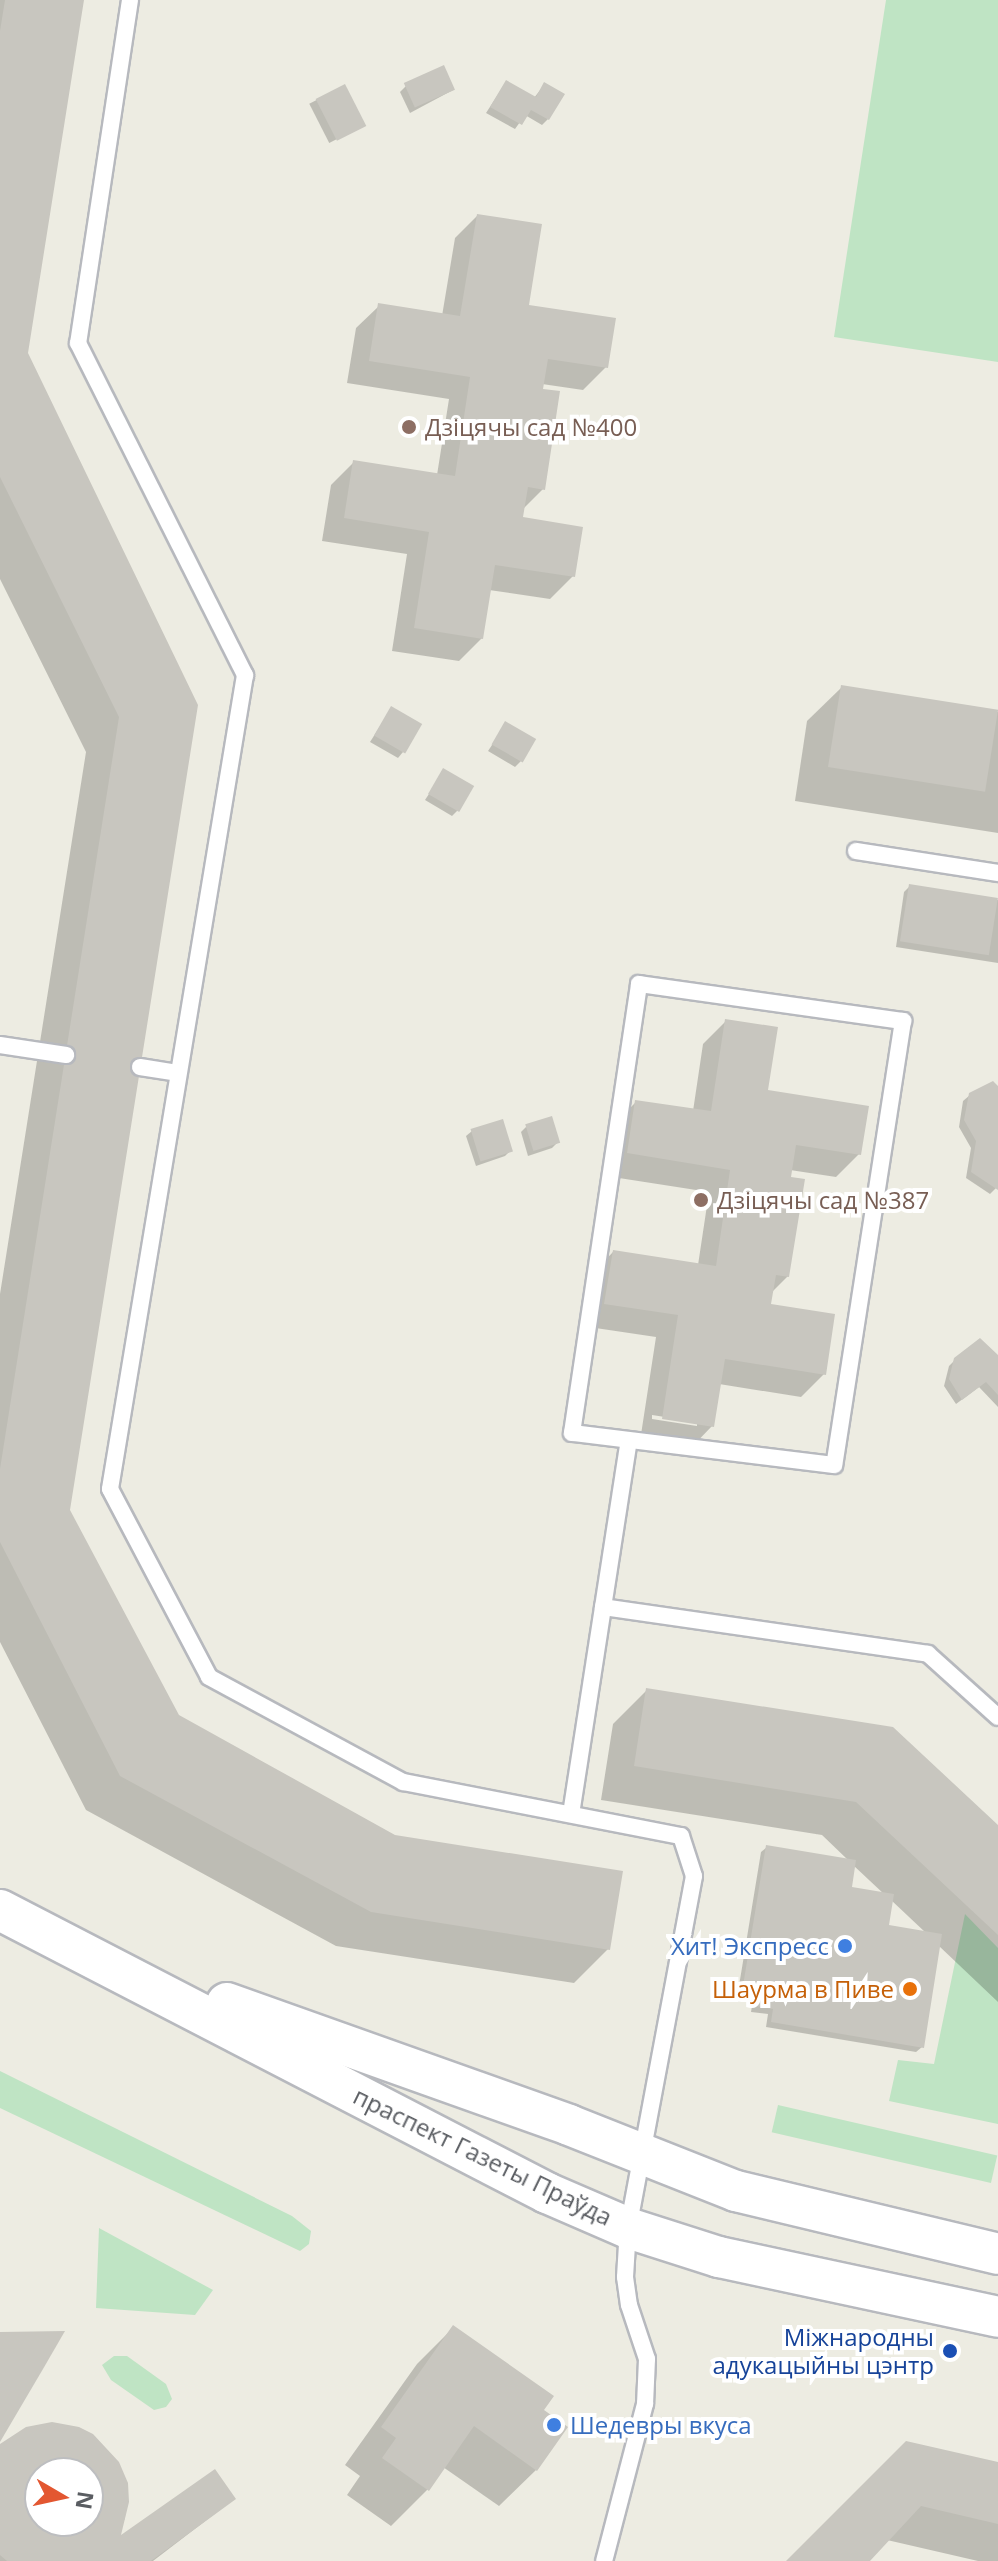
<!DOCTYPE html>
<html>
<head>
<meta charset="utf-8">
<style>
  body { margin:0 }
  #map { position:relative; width:998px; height:2561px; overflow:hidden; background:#edece2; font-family:"Open Sans",sans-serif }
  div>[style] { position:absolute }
  .green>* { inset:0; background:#bfe4c4; transform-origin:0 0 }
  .shadow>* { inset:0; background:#0003; transform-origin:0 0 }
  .building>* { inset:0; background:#c8c6bf; transform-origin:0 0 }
  .roads { filter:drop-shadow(2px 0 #b7b9be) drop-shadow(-2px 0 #b7b9be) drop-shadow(0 2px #b7b9be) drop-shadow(0 -2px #b7b9be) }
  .service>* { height:16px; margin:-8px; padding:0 8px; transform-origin:8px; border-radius:8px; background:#fff }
  .tertiary>* { height:40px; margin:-20px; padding:0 20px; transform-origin:20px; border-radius:20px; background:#fff }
  .dots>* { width:22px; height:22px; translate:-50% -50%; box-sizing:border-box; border:4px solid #fff; border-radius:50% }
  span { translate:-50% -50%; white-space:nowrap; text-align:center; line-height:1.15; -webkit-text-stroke:8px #fff; paint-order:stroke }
  .education-label { font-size:24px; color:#785e54 }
  .left { translate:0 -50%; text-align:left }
  .shop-label { font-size:24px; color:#366cbe }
  .right { translate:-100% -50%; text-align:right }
  .food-label { font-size:24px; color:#c56008 }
  .street-label { font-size:24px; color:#5a5d62 }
  .transit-label { font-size:24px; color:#164399 }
  .north { position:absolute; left:24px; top:2457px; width:80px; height:80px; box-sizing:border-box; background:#fff; border:2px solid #bdbec0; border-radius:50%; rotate:99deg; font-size:22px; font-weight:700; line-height:32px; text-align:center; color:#5a5d62 }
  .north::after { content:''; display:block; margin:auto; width:28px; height:36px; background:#e35731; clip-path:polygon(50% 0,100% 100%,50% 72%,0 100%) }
</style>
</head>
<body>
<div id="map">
  <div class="green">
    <i style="clip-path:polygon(886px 0,998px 0,998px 362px,834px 337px)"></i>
    <i style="clip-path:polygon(965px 1914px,998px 1948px,998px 2124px,889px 2101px,898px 2060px,934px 2064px)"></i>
    <i style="clip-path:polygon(0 2071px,292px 2216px,311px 2231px,309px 2244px,300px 2251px,0 2108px)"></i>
    <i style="left:778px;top:2105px;width:225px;height:28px;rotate:13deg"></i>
    <i style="clip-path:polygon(99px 2228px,213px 2290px,195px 2315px,96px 2308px)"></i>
    <i style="clip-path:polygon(114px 2356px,127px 2356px,166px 2384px,172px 2399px,166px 2407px,154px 2410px,111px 2380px,102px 2365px)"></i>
  </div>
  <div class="shadow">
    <i style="clip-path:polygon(0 0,82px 0,26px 353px,196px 705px,68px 1510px,178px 1716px,395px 1837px,608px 1949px,574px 1983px,336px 1946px,86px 1810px,0 1642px,0 1294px,86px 752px,0 579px)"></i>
    <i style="clip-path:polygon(506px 82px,534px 98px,544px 85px,548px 119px,542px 125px,525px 115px,515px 129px,486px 113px)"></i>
    <i style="left:344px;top:86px;width:44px;height:39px;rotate:63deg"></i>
    <i style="clip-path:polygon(406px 86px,453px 90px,410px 113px,400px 92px)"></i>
    <i style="clip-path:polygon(477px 216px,527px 306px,606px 367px,583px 390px,542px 384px,543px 489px,522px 510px,520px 519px,573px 576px,550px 599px,489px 590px,482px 638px,459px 661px,392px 651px,407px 554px,322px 541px,331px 485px,354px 462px,437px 475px,449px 399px,347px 383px,356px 328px,379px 306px,442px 316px,455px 238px)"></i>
    <i style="clip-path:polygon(842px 687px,998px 712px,998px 833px,795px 801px,807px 721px)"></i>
    <i style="clip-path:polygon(391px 709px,403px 752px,398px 758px,370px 742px)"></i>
    <i style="clip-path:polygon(506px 724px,521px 761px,515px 767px,488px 751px)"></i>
    <i style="clip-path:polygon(444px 771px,458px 810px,452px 816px,425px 800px)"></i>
    <i style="clip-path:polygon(910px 886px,998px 900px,998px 963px,896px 947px,904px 892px)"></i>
    <i style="clip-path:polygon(evenodd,726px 1021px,766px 1092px,859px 1154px,836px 1177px,790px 1170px,788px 1276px,771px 1293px,769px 1306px,824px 1374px,801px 1397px,719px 1384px,712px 1426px,690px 1449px,640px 1441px,656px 1337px,582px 1326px,591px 1275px,613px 1252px,698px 1265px,709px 1192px,606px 1176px,613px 1125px,636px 1102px,693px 1111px,703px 1044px,726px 1021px,652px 1415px,697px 1422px,697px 1426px,652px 1419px,652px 1415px)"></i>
    <i style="clip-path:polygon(998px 1089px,998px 1186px,990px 1194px,966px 1178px,971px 1148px,959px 1127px,963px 1101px,970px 1095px)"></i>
    <i style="clip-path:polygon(526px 1127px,558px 1142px,552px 1148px,528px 1156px,521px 1132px)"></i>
    <i style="clip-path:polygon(472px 1131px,511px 1150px,505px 1156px,476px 1166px,466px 1136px)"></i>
    <i style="clip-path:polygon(998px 1358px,998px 1407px,979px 1387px,956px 1404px,944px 1386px,949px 1366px,955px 1360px)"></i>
    <i style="clip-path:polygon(evenodd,647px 1690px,998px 1828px,998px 2002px,939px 1946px,922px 2047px,916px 2052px,766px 2027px,768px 2014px,751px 2012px,753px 2000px,737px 1998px,761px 1852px,767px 1847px,848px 1860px,822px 1835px,601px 1800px,613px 1724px,647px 1690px,853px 1865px,885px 1895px,850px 1889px,853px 1865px,647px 1690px,891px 1900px,926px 1933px,886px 1927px,891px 1900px)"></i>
    <i style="clip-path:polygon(454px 2327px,541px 2411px,536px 2470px,499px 2506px,443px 2467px,428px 2489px,391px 2526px,347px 2495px,360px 2476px,345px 2465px,417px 2364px)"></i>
    <i style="clip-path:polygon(evenodd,0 2446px,126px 2484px,125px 2518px,116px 2540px,234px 2499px,153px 2561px,0 2561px,0 2446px,40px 2473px,88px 2473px,88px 2521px,40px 2521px,40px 2473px)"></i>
    <i style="clip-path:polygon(998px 2464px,998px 2561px,978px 2561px,887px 2540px,867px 2561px,789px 2561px)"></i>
  </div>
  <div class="building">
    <i style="clip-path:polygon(5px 0,84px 0,28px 353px,198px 705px,70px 1510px,179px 1715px,395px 1835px,623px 1871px,610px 1950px,371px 1912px,120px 1776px,0 1542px,0 1469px,119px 717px,0 477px,0 31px)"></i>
    <i style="left:444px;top:65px;width:27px;height:44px;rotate:66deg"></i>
    <i style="clip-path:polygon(506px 80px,536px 97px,544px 82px,565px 94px,549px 120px,531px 110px,522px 125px,490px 107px)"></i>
    <i style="left:345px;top:84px;width:47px;height:33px;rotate:63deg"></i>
    <i style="clip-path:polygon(477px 214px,542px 224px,529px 305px,616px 318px,608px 368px,548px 359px,543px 389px,560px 391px,545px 490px,528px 487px,523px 517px,583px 527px,575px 577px,495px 565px,483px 639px,414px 628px,429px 532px,344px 518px,353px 460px,455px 476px,470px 377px,369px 361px,378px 303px,460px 316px)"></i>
    <i style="left:841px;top:685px;width:159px;height:83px;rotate:9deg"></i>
    <i style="left:391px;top:706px;width:36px;height:34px;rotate:30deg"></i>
    <i style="left:505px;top:721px;width:36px;height:27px;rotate:30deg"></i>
    <i style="left:443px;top:768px;width:36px;height:30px;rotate:30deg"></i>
    <i style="left:909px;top:884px;width:90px;height:58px;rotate:9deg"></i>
    <i style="clip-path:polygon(725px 1019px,778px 1027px,768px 1090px,869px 1106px,861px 1155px,796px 1145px,791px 1177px,805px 1179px,789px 1277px,776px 1275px,771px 1304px,835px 1314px,826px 1375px,725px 1359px,714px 1427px,662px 1419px,678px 1315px,604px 1304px,613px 1250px,716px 1266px,730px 1170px,627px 1153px,635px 1100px,711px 1111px)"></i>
    <i style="clip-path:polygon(993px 1081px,998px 1086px,998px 1190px,971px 1172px,976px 1141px,964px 1120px,969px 1093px)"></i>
    <i style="left:552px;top:1116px;width:28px;height:28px;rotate:73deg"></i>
    <i style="left:503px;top:1119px;width:34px;height:34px;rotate:73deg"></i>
    <i style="clip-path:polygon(980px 1338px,998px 1355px,998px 1395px,986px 1382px,962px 1400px,949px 1379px,954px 1358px)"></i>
    <i style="clip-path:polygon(646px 1688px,893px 1727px,998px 1825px,998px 1935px,856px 1802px,634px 1766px)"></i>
    <i style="clip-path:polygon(766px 1845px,856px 1860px,852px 1887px,894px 1894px,889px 1925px,942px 1934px,924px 2048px,771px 2022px,773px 2009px,756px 2006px,758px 1995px,742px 1992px)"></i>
    <i style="clip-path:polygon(453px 2325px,554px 2396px,544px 2410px,568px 2427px,537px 2471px,474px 2426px,429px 2491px,382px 2458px,396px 2438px,381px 2427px)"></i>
    <i style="clip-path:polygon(65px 2331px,43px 2369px,0 2442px,0 2332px)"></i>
    <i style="clip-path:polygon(evenodd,52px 2422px,79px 2427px,93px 2434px,119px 2462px,128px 2483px,129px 2502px,121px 2535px,215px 2469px,236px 2499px,151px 2561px,7px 2561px,0 2555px,0 2444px,26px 2427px,52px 2422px,40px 2473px,88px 2473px,88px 2521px,40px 2521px,40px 2473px)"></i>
    <i style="clip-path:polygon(906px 2441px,998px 2462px,998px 2524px,921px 2506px,870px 2561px,786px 2561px)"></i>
  </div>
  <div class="roads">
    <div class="service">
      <i style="left:130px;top:0;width:347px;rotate:98.6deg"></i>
      <i style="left:78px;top:343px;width:372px;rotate:63.3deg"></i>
      <i style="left:245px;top:675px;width:825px;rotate:99.42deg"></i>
      <i style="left:110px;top:1489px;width:212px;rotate:62.2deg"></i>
      <i style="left:209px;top:1677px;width:221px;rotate:28.4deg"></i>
      <i style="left:403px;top:1782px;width:283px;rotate:11deg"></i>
      <i style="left:681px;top:1836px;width:42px;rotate:72deg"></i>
      <i style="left:694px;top:1876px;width:358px;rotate:100.6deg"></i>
      <i style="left:628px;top:2228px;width:49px;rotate:93.5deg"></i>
      <i style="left:625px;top:2277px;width:28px;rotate:82deg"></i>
      <i style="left:629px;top:2305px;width:57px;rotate:71.6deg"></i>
      <i style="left:647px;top:2359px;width:45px;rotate:92.5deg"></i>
      <i style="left:645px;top:2404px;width:162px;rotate:104.6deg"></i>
      <i style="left:856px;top:851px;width:144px;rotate:8.8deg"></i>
      <i style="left:639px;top:984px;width:267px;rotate:8deg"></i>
      <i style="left:903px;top:1021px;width:449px;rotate:98.8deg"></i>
      <i style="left:834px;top:1465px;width:264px;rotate:-173deg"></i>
      <i style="left:572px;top:1433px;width:454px;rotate:-81.5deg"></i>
      <i style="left:0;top:1045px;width:67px;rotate:8.6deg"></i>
      <i style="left:140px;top:1067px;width:36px;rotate:9deg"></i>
      <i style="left:603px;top:1607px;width:328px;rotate:8.2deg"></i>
      <i style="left:928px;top:1654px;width:94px;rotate:42deg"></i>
      <i style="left:571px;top:1814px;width:377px;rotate:-81.2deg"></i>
    </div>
    <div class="tertiary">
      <i style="left:0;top:1910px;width:616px;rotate:27.36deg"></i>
      <i style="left:547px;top:2193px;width:88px;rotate:23.4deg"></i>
      <i style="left:628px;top:2228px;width:96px;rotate:17.7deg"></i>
      <i style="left:719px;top:2257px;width:285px;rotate:12.1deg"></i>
      <i style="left:227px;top:2003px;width:363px;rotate:19.6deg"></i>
      <i style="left:569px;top:2125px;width:180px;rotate:21.6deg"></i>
      <i style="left:736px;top:2191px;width:269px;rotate:13.5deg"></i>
    </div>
  </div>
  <div class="dots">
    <i style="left:409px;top:427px;background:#8d6e63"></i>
    <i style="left:701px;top:1200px;background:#8d6e63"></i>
    <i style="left:845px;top:1946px;background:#3f7fe0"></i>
    <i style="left:910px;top:1989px;background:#e8710a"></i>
    <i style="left:950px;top:2351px;background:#1a4fb4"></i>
    <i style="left:554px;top:2425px;background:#3f7fe0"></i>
  </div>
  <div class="education-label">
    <span class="left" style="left:425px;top:427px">Дзіцячы сад №400</span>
    <span class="left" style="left:717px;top:1200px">Дзіцячы сад №387</span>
  </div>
  <div class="shop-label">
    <span class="right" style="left:829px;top:1946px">Хит! Экспресс</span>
    <span class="left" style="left:570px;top:2425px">Шедевры вкуса</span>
  </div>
  <div class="food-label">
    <span class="right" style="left:894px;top:1989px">Шаурма в Пиве</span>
  </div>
  <div class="street-label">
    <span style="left:483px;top:2156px;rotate:26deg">праспект Газеты Праўда</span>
  </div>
  <div class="transit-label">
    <span class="right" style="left:934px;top:2351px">Міжнародны<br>адукацыйны цэнтр</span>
  </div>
  <div class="north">N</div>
</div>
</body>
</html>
